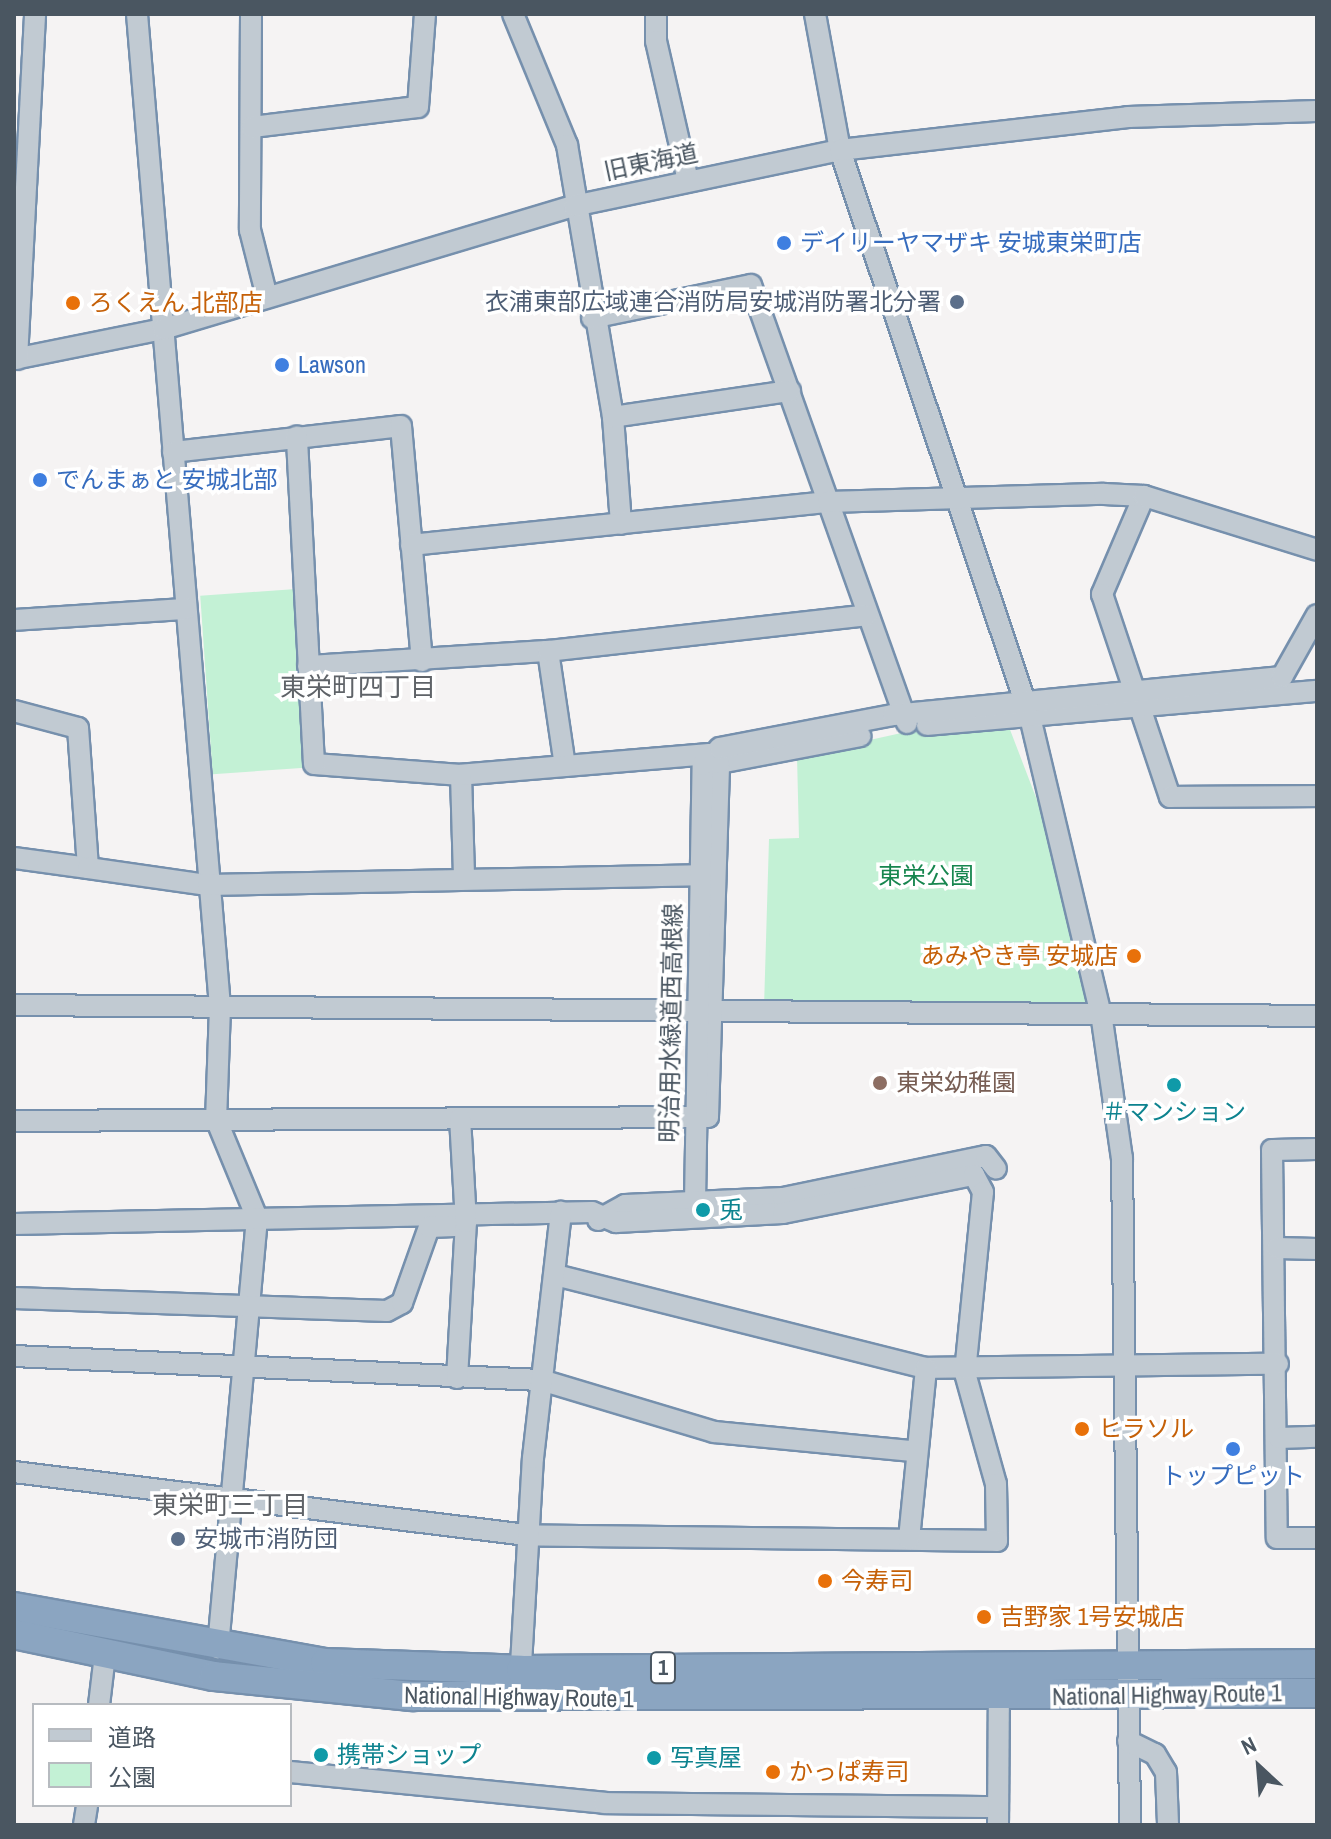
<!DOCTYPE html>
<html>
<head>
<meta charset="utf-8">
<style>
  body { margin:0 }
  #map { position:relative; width:1331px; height:1839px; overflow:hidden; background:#f5f3f3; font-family:"Archivo Narrow","Noto Sans JP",sans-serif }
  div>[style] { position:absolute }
  .green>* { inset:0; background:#c3f1d5; transform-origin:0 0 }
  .roads { filter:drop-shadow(2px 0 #7690ad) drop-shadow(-2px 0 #7690ad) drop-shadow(0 2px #7690ad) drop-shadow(0 -2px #7690ad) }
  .minor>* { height:20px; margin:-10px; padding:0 10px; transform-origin:10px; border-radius:10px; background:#c1cad2 }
  .highway>* { height:28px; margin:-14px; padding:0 14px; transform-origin:14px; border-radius:14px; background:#8ba5c1 }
  .dots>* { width:22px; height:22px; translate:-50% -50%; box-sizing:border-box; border:4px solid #fff; border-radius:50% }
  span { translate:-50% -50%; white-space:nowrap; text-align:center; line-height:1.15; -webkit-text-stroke:7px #fff; paint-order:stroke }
  .shield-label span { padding:2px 6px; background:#fff; border:2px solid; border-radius:6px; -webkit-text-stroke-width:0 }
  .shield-label { font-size:22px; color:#4a5661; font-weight:700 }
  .street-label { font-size:24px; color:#4a5661 }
  .shop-label { font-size:24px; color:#366cbe }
  .left { translate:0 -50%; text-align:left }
  .service-label { font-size:24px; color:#4e5e75 }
  .right { translate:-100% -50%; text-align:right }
  .food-label { font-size:24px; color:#c56008 }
  .park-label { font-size:24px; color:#17864f }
  .education-label { font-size:24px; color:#785e54 }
  .culture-label { font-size:24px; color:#0d838f }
  .neighbourhood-label { font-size:26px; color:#5f6368 }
  .frame { position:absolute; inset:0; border:16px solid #4a5661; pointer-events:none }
  .legend { position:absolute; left:32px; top:1703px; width:260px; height:104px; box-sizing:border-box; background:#fff; border:2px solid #b7bbc0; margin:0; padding:10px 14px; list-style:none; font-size:24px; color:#4a5661 }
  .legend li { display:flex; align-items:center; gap:16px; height:40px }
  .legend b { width:40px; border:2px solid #b7bbc0 }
  .north { position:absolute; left:1219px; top:1727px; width:80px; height:80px; -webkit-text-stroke:6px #fff; paint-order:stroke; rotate:334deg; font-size:22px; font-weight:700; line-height:32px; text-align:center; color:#4a5661 }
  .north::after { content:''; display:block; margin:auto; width:28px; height:36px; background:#4a5661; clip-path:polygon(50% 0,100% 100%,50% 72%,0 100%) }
</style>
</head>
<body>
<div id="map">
  <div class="green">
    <i style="left:296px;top:589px;width:179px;height:96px;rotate:86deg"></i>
    <i style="clip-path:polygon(1009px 727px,1063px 868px,1095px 1013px,764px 1007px,769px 839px,799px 838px,797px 756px,906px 732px)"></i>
  </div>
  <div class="roads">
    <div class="minor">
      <i style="left:137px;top:14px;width:996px;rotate:85.22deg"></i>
      <i style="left:220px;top:1007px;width:112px;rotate:92deg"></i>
      <i style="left:216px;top:1119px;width:107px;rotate:67.5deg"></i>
      <i style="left:257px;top:1218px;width:432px;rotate:95.2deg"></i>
      <i style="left:251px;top:14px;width:216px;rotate:90.3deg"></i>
      <i style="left:250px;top:230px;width:69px;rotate:75.8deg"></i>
      <i style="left:513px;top:14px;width:142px;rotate:67.6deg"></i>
      <i style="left:567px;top:145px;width:276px;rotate:80.4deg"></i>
      <i style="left:613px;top:417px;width:107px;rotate:85.7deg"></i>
      <i style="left:656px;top:14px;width:27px;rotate:90deg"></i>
      <i style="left:656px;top:41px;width:144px;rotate:77.1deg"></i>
      <i style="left:815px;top:14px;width:138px;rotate:79.6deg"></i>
      <i style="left:840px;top:150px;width:598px;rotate:71.47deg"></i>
      <i style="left:1030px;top:717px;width:311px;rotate:76.6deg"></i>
      <i style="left:1102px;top:1020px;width:139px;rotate:81.8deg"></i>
      <i style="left:1122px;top:1158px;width:667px;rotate:89.31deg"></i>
      <i style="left:252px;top:127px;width:167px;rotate:-6.9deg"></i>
      <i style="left:418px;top:107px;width:93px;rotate:-85.7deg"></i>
      <i style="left:592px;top:318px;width:162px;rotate:-11.7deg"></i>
      <i style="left:751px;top:285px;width:465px;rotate:70.4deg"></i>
      <i style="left:14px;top:359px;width:152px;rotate:-11.4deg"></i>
      <i style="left:163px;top:329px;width:429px;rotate:-16.7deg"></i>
      <i style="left:574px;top:206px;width:272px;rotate:-11.9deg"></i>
      <i style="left:840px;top:150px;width:290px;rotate:-6.5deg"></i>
      <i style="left:1128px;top:117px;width:189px;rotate:-1.8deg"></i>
      <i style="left:17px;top:359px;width:345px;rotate:-87deg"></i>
      <i style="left:613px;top:417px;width:179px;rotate:-8.4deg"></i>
      <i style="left:173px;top:452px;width:229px;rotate:-6.5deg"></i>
      <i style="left:401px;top:426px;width:236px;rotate:84.9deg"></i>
      <i style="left:1144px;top:496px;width:107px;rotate:113.2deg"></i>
      <i style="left:1102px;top:594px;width:214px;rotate:71.5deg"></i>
      <i style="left:1170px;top:797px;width:147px;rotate:-0.4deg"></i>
      <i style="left:411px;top:545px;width:419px;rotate:-5.9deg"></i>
      <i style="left:828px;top:502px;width:276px;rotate:-1.7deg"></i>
      <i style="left:1104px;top:494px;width:40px;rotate:2.9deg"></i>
      <i style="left:1144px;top:496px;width:181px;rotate:17.3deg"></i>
      <i style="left:14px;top:620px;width:172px;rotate:-3.7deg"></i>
      <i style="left:548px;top:651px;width:116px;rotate:81.6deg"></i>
      <i style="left:308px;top:666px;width:240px;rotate:-3.6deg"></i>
      <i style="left:548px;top:651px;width:321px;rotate:-6.4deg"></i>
      <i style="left:14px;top:711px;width:66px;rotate:14.9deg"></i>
      <i style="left:78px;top:728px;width:140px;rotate:85.9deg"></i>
      <i style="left:88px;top:868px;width:75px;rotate:-172.3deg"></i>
      <i style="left:927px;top:725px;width:391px;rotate:-5deg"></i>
      <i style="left:719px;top:763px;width:144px;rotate:-10.8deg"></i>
      <i style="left:461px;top:775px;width:103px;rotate:88.3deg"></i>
      <i style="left:88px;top:868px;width:121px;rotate:8.1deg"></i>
      <i style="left:208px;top:885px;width:503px;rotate:-1.14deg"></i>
      <i style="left:14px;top:1005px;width:1303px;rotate:0.48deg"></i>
      <i style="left:14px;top:1121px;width:694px;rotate:-0.33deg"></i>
      <i style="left:708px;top:1117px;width:354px;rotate:-88.2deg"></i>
      <i style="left:719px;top:763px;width:13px;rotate:-138deg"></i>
      <i style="left:709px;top:754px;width:249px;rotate:175.2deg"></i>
      <i style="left:461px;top:775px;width:147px;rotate:-175.7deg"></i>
      <i style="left:314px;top:764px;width:328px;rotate:-93deg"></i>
      <i style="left:1317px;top:1149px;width:45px;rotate:178.7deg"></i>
      <i style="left:1272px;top:1150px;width:388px;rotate:89.3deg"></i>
      <i style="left:1277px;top:1538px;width:40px"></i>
      <i style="left:695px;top:1202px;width:437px;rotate:-89deg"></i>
      <i style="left:703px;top:765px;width:24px;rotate:-45deg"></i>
      <i style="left:720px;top:748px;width:176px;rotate:-10.8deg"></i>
      <i style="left:893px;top:715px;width:391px;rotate:-5.6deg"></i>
      <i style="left:1282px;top:677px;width:71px;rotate:-60.6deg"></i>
      <i style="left:598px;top:1220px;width:31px;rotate:-29deg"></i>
      <i style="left:625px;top:1205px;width:158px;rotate:-2.5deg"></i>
      <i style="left:783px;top:1198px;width:207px;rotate:-11.7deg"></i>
      <i style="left:986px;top:1156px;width:16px;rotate:52deg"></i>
      <i style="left:14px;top:1224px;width:578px;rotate:-1.19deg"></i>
      <i style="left:592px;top:1212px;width:26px;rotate:23deg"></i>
      <i style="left:616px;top:1222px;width:167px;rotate:-3.1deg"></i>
      <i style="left:783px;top:1213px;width:195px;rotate:-11.3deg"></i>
      <i style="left:974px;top:1175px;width:19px;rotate:62deg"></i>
      <i style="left:983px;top:1192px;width:182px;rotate:95.7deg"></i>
      <i style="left:965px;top:1373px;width:115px;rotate:74.4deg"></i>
      <i style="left:996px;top:1484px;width:57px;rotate:89deg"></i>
      <i style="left:997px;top:1541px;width:470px;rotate:-179.3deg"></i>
      <i style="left:527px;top:1535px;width:517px;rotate:-173deg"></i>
      <i style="left:1277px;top:1248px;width:40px;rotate:1.4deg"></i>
      <i style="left:559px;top:1276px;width:378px;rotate:14.1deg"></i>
      <i style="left:926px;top:1368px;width:352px;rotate:-0.7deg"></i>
      <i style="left:14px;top:1298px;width:373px;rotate:2deg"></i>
      <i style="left:387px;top:1311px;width:17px;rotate:-28deg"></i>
      <i style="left:402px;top:1303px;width:81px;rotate:-70.4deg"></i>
      <i style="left:429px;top:1227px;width:26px;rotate:-2deg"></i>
      <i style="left:14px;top:1356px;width:528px;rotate:2.61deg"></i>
      <i style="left:541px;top:1380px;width:181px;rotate:16.7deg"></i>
      <i style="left:714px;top:1432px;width:200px;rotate:5.5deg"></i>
      <i style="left:457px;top:1378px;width:156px;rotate:-86.7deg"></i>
      <i style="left:466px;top:1222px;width:104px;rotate:-93.3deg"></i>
      <i style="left:1279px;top:1438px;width:38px;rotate:-2deg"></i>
      <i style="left:909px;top:1539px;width:172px;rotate:-84.3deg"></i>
      <i style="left:520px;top:1682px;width:224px;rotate:-86.7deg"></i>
      <i style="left:533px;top:1458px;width:248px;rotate:-83.5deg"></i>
      <i style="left:99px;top:1705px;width:50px;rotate:-83.2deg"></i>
      <i style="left:1128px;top:1741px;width:30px;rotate:26deg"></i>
      <i style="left:1155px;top:1754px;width:21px;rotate:59deg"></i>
      <i style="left:1166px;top:1772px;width:53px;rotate:87.8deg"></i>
      <i style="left:290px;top:1772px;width:316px;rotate:5.6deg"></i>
      <i style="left:604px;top:1803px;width:394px;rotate:0.6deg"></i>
      <i style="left:84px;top:1825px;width:20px;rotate:-81deg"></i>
      <i style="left:998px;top:1825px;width:128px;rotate:-89.6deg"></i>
    </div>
    <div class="highway">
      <i style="left:14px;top:1607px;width:316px;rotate:10.2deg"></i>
      <i style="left:325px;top:1663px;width:196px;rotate:2deg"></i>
      <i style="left:521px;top:1670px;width:796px;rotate:-0.43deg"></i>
      <i style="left:14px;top:1634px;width:204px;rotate:11.9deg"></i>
      <i style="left:214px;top:1676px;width:199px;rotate:5.8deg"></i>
      <i style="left:412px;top:1696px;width:905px;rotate:-0.19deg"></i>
    </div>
  </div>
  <div class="dots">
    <i style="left:784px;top:243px;background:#3f7fe0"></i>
    <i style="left:957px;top:302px;background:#5c6f8a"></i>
    <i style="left:73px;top:303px;background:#e8710a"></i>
    <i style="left:282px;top:365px;background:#3f7fe0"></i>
    <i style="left:40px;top:480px;background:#3f7fe0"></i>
    <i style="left:1134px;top:956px;background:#e8710a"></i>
    <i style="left:880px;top:1083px;background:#8d6e63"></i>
    <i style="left:1174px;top:1085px;background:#0f9aa8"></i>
    <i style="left:703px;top:1210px;background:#0f9aa8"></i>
    <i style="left:1082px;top:1429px;background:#e8710a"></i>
    <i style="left:1233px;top:1449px;background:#3f7fe0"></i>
    <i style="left:178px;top:1539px;background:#5c6f8a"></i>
    <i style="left:825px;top:1581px;background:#e8710a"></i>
    <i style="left:984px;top:1617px;background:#e8710a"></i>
    <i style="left:321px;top:1755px;background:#0f9aa8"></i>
    <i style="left:654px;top:1758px;background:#0f9aa8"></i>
    <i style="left:773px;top:1772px;background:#e8710a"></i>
  </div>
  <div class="shield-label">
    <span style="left:663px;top:1668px">1</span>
  </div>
  <div class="street-label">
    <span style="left:651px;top:162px;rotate:-12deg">旧東海道</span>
    <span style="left:671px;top:1023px;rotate:-89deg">明治用水緑道西高根線</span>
    <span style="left:1167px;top:1695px;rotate:-1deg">National Highway Route 1</span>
    <span style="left:519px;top:1697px;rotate:1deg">National Highway Route 1</span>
  </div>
  <div class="shop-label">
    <span class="left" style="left:800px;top:243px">デイリーヤマザキ 安城東栄町店</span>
    <span class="left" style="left:298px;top:365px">Lawson</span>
    <span class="left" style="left:56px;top:480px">でんまぁと 安城北部</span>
    <span style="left:1233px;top:1476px">トップピット</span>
  </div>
  <div class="service-label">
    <span class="right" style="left:941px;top:302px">衣浦東部広域連合消防局安城消防署北分署</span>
    <span class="left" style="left:194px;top:1539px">安城市消防団</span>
  </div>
  <div class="food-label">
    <span class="left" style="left:89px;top:303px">ろくえん 北部店</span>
    <span class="right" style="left:1118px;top:956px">あみやき亭 安城店</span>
    <span class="left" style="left:1098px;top:1429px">ヒラソル</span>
    <span class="left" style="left:841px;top:1581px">今寿司</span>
    <span class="left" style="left:1000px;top:1617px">吉野家 1号安城店</span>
    <span class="left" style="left:789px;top:1772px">かっぱ寿司</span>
  </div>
  <div class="park-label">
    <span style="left:926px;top:876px">東栄公園</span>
  </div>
  <div class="education-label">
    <span class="left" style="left:896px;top:1083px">東栄幼稚園</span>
  </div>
  <div class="culture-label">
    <span style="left:1174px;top:1112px">＃マンション</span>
    <span class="left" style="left:719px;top:1210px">兎</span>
    <span class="left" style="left:337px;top:1755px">携帯ショップ</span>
    <span class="left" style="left:670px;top:1758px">写真屋</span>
  </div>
  <div class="neighbourhood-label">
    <span style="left:358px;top:687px">東栄町四丁目</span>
    <span style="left:230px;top:1505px">東栄町三丁目</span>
  </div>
  <div class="frame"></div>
  <ul class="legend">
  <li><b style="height:10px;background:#c1cad2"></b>道路</li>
  <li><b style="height:22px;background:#c3f1d5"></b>公園</li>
  </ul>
  <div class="north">N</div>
</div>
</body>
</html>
